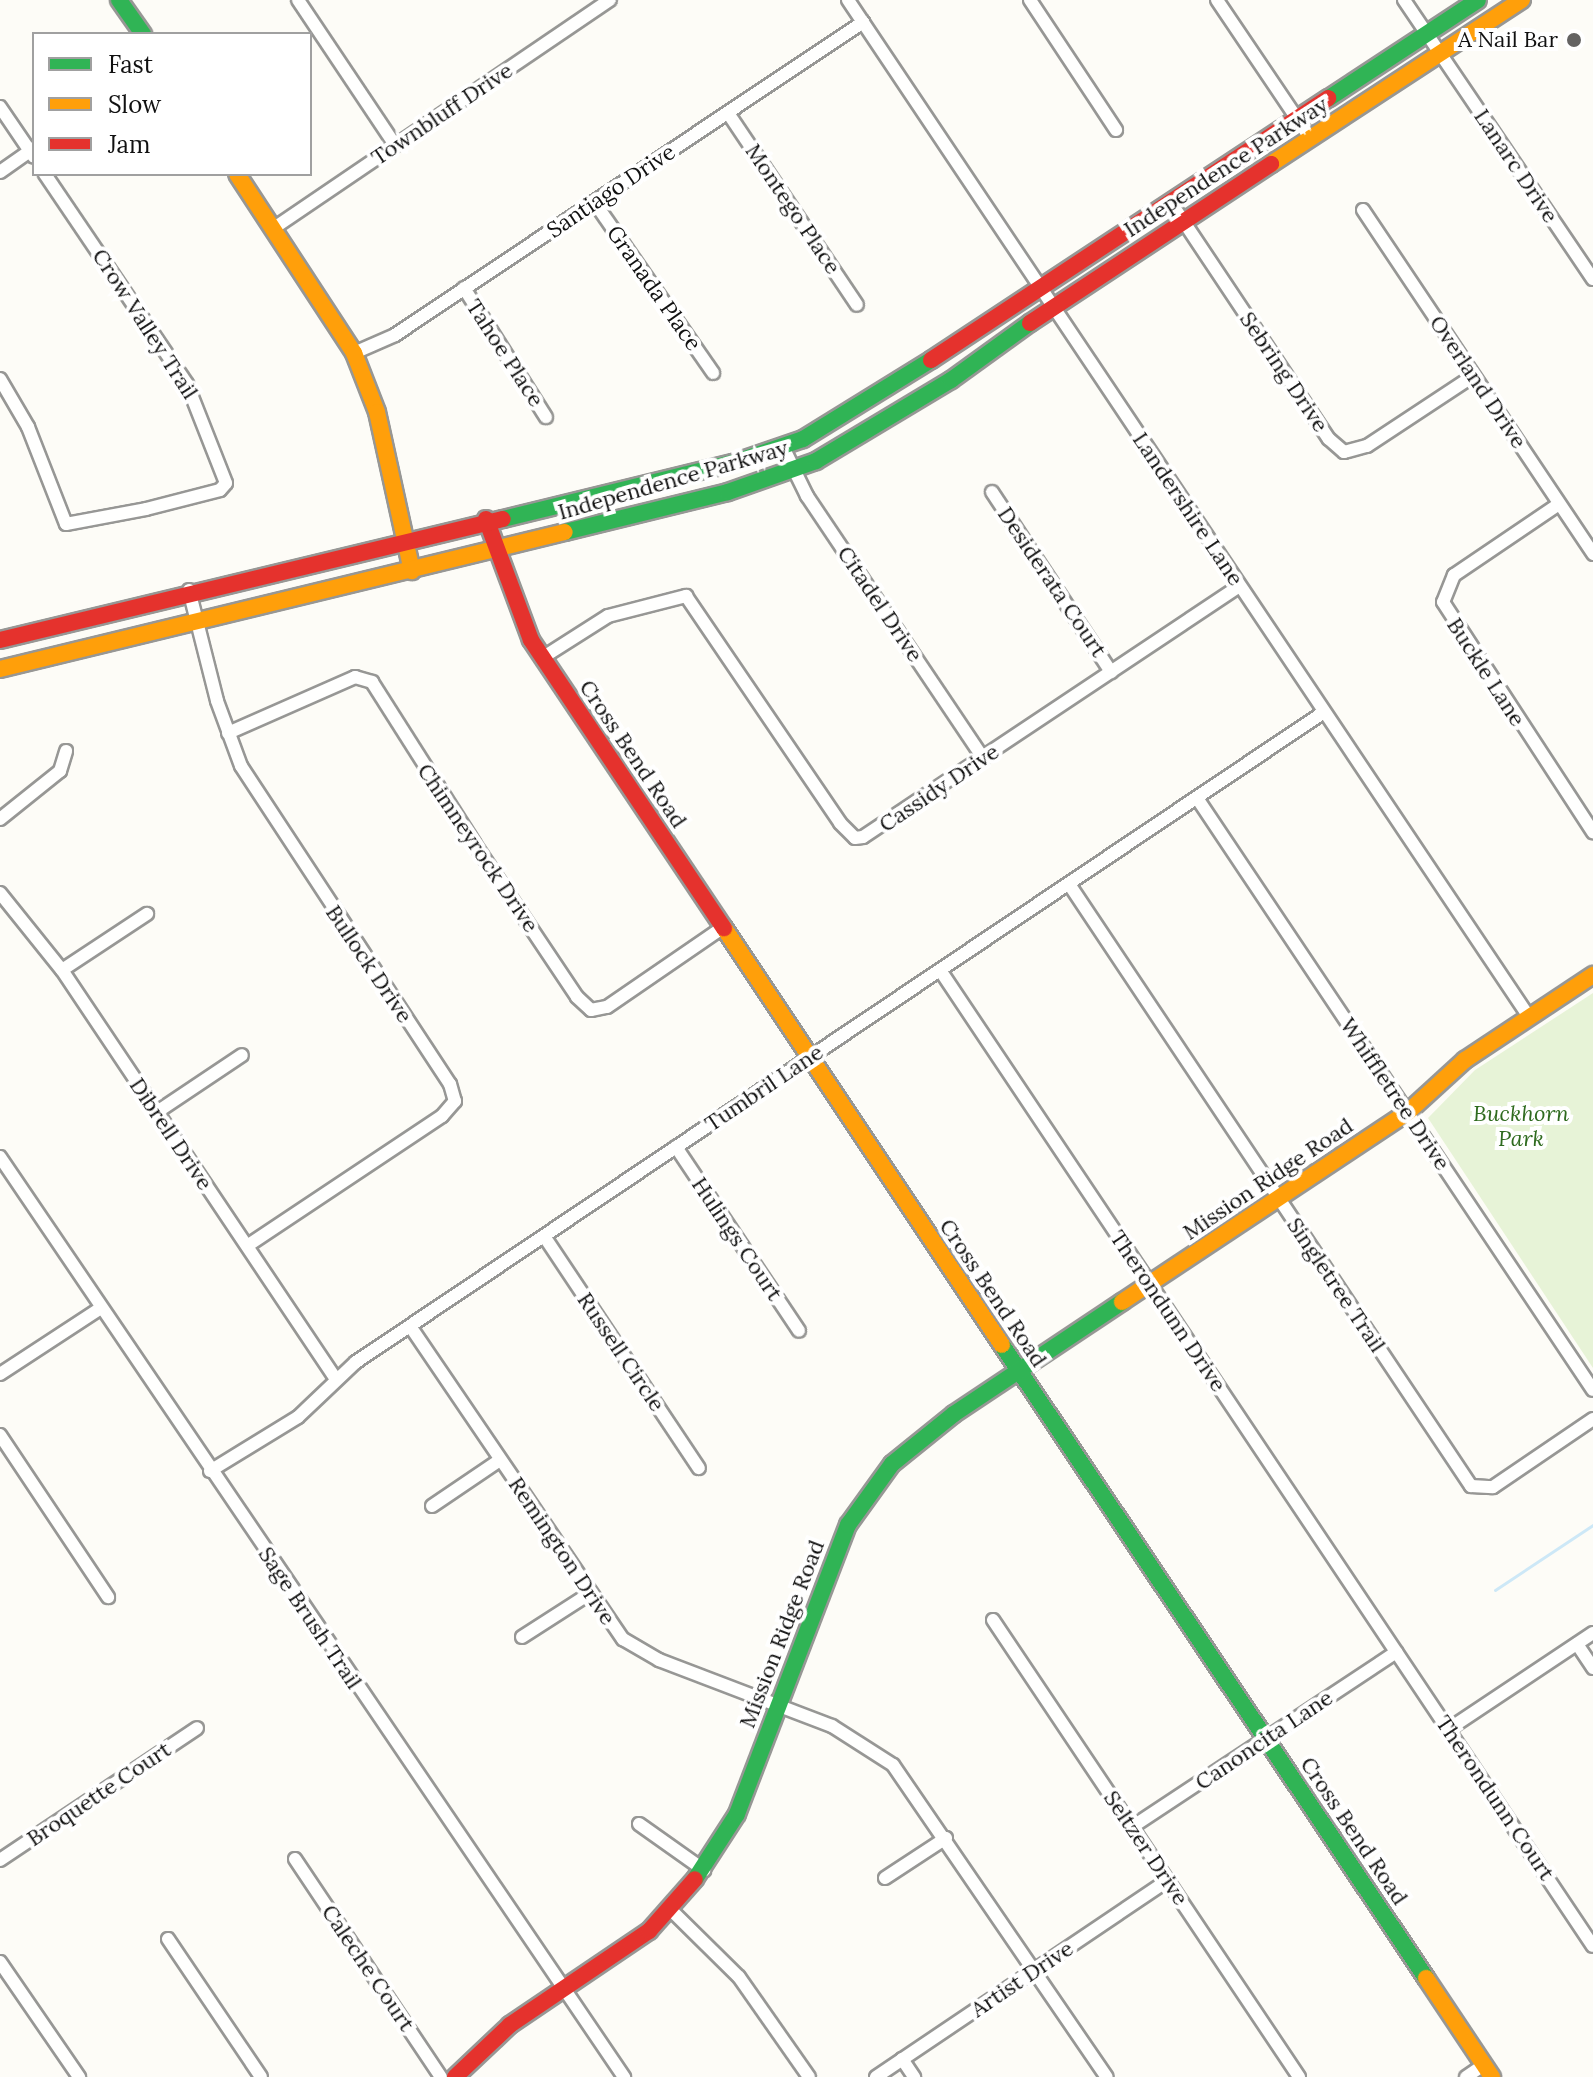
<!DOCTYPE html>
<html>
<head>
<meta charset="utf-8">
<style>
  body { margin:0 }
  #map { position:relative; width:1593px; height:2077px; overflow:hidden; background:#fdfcf7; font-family:Lora,serif }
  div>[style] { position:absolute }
  .green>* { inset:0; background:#e7f3d7 }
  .stream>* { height:3px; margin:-1.5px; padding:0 1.5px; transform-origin:1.5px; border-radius:1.5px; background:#cde8f7 }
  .roads { filter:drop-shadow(2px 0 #979795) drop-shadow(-2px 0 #979795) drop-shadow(0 2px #979795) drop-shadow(0 -2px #979795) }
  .street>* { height:12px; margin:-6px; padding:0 6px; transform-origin:6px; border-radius:6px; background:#fffffe }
  .fast>* { height:16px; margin:-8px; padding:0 8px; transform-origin:8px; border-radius:8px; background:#30b455 }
  .slow>* { height:16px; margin:-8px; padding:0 8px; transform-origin:8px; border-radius:8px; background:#ff9f0a }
  .jam>* { height:16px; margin:-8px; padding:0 8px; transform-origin:8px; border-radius:8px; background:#e5322d }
  .dots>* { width:22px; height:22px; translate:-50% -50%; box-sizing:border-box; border:4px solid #fff; border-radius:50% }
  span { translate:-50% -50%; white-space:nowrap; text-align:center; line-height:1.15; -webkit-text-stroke:8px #fff; paint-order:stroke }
  .poi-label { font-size:22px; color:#111 }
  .right { translate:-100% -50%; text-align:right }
  .street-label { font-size:22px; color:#111 }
  .park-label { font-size:22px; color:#2f6b1f; font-style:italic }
  .legend { position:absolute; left:32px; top:32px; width:280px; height:144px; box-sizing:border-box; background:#fff; border:2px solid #a0a0a0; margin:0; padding:10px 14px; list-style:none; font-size:24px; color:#111 }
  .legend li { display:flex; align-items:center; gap:16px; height:40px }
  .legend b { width:40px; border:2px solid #a0a0a0 }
</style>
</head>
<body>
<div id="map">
  <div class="green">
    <i style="clip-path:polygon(1593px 993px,1593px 1368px,1428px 1118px,1475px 1070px)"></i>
  </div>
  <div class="stream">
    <i style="left:1495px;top:1590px;width:118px;rotate:-33.6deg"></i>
  </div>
  <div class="roads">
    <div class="street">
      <i style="left:298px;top:0;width:174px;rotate:56.2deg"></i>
      <i style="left:848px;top:0;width:1224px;rotate:56.19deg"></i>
      <i style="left:1030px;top:0;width:156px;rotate:56.5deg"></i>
      <i style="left:1217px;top:0;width:166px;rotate:56deg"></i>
      <i style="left:1404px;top:0;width:337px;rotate:55.9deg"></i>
      <i style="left:0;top:107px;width:60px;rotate:55.8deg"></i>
      <i style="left:728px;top:113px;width:231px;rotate:56.1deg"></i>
      <i style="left:0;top:172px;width:42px;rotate:-35.2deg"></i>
      <i style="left:1170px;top:201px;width:286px;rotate:56.3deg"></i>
      <i style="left:1329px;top:439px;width:20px;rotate:41deg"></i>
      <i style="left:1344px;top:452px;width:24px;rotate:-15deg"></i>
      <i style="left:1367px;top:446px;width:127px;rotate:-33.4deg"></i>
      <i style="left:595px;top:203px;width:207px;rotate:55.2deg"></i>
      <i style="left:1363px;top:210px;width:414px;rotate:56.2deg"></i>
      <i style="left:274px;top:228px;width:406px;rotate:-34.2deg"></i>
      <i style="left:464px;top:288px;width:153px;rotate:57.6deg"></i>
      <i style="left:354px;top:353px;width:45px;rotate:-23.7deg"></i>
      <i style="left:395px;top:335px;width:563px;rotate:-33.77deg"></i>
      <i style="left:0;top:379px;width:56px;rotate:59.7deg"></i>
      <i style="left:28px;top:427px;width:104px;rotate:68.6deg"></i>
      <i style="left:66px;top:524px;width:81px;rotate:-10.6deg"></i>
      <i style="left:146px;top:509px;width:76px;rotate:-14.4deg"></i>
      <i style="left:220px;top:490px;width:9px;rotate:-49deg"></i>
      <i style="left:226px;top:483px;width:106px;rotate:-111.5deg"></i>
      <i style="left:187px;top:384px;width:254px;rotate:-124.1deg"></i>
      <i style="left:783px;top:447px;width:55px;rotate:63.9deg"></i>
      <i style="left:807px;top:496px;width:316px;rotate:56.1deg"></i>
      <i style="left:992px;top:492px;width:216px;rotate:56.5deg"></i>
      <i style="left:1559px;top:504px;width:127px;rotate:145.9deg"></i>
      <i style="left:1454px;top:575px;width:29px;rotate:112deg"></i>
      <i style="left:1443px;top:602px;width:275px;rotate:56.9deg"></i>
      <i style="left:189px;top:590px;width:114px;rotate:75.8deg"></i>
      <i style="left:217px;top:701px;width:69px;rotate:69.7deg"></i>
      <i style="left:241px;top:766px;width:381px;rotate:56.7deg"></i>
      <i style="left:450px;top:1084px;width:18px;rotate:74deg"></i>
      <i style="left:455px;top:1101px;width:20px;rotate:131deg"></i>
      <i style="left:442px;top:1116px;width:234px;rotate:146.3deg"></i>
      <i style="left:542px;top:658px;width:78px;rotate:-32.5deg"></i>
      <i style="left:608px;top:616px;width:81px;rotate:-14.4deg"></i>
      <i style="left:686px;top:596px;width:274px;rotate:55.8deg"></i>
      <i style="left:840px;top:823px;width:21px;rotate:45deg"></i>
      <i style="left:855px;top:838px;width:8px;rotate:-7deg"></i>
      <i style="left:863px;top:837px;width:452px;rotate:-33.7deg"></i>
      <i style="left:228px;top:733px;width:139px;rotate:-23.8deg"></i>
      <i style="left:355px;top:677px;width:18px;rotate:16deg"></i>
      <i style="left:372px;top:682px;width:191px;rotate:57.6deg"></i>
      <i style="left:474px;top:843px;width:185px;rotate:56.2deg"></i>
      <i style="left:577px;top:997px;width:19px;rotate:43deg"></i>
      <i style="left:591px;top:1010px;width:16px;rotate:-11deg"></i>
      <i style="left:607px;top:1007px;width:140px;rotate:-34.5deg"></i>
      <i style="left:1197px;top:798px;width:712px;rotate:56.22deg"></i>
      <i style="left:0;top:819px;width:77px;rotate:-38.7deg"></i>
      <i style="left:60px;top:771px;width:21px;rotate:-73deg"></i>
      <i style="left:1069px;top:884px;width:724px;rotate:56.27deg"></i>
      <i style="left:1471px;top:1486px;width:22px;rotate:3deg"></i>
      <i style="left:1493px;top:1487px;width:121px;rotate:-34.2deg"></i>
      <i style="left:0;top:893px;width:99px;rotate:51.2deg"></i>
      <i style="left:62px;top:970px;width:493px;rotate:56.2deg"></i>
      <i style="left:62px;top:970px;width:102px;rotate:-33.4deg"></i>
      <i style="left:940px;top:970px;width:1174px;rotate:56.22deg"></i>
      <i style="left:157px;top:1112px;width:102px;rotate:-33.8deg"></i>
      <i style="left:676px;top:1147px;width:221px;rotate:56.2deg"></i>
      <i style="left:0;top:1157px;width:1112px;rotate:55.85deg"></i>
      <i style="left:544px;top:1236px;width:279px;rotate:56.3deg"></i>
      <i style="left:410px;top:1326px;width:379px;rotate:55.8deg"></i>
      <i style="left:623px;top:1639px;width:42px;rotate:30.3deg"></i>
      <i style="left:659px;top:1660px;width:185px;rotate:20.9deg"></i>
      <i style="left:832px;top:1726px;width:72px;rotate:32.6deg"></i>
      <i style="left:893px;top:1765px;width:378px;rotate:55.6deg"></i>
      <i style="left:0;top:1374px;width:121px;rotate:-33.2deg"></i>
      <i style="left:0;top:1435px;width:195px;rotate:56.3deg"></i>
      <i style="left:210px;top:1471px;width:103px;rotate:-31.5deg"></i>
      <i style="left:298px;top:1417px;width:80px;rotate:-43.5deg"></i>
      <i style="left:356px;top:1362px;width:1166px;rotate:-33.88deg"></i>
      <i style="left:432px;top:1506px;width:82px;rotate:-34.1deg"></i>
      <i style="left:993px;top:1620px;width:550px;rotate:56.19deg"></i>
      <i style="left:522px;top:1637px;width:80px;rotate:-32.7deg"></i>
      <i style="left:1577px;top:1644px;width:29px;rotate:56deg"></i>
      <i style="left:1449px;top:1729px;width:173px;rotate:-33.7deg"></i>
      <i style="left:639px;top:1824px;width:80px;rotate:35.3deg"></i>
      <i style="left:1132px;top:1827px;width:317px;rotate:-33.5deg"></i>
      <i style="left:295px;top:1859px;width:262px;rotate:56.2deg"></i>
      <i style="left:0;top:1860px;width:237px;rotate:-33.8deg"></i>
      <i style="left:885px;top:1878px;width:73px;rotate:-33.3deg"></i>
      <i style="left:671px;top:1910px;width:95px;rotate:44.6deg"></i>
      <i style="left:739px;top:1977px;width:122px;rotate:55deg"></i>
      <i style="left:168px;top:1939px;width:166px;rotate:56deg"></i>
      <i style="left:0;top:1962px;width:140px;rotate:55.5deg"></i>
      <i style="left:902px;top:2059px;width:22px;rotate:56deg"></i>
      <i style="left:876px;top:2077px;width:352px;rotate:-34deg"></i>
      <i style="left:1466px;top:2077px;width:22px;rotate:-34deg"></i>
    </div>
    <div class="fast">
      <i style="left:119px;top:0;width:42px;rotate:54.8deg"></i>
      <i style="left:1329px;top:98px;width:178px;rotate:-33.3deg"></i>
      <i style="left:503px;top:519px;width:237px;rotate:-13.7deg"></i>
      <i style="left:733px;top:463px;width:74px;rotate:-18.9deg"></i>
      <i style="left:803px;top:439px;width:150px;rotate:-31.7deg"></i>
      <i style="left:565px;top:532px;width:168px;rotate:-13.8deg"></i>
      <i style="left:728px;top:492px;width:93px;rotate:-19.4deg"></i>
      <i style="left:816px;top:461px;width:157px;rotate:-31deg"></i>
      <i style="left:951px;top:380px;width:97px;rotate:-35.8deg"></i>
      <i style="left:1002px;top:1345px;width:762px;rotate:56.18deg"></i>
      <i style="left:695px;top:1879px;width:77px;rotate:-57.1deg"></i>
      <i style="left:737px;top:1814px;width:310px;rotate:-69deg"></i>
      <i style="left:848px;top:1525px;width:75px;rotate:-54.2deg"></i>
      <i style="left:892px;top:1464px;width:80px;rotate:-38.9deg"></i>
      <i style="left:954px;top:1414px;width:202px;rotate:-33.7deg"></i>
    </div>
    <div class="slow">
      <i style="left:1271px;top:164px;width:300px;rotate:-33.2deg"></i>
      <i style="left:237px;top:174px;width:214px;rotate:56.8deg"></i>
      <i style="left:354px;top:353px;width:63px;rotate:68.7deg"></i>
      <i style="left:377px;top:412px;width:163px;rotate:77.6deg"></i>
      <i style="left:0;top:669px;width:581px;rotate:-13.63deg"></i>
      <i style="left:724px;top:928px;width:501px;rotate:56.31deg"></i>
      <i style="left:1122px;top:1302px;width:343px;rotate:-33.6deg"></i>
      <i style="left:1408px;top:1112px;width:77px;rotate:-42.4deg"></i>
      <i style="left:1465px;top:1060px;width:154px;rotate:-33.6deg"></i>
      <i style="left:1426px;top:1978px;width:119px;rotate:56.3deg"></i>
    </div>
    <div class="jam">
      <i style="left:1030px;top:323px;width:289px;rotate:-33.4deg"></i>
      <i style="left:931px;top:360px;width:476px;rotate:-33.4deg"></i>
      <i style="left:486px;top:519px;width:129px;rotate:69.6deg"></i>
      <i style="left:531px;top:640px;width:347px;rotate:56.2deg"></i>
      <i style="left:0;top:640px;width:517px;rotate:-13.53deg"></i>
      <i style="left:455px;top:2077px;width:76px;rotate:-43.4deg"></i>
      <i style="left:510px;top:2025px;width:168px;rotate:-34.1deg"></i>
      <i style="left:649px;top:1931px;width:69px;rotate:-48.5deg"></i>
    </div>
  </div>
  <div class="dots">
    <i style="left:1574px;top:40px;background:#646362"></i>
  </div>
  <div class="poi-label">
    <span class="right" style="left:1558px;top:40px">A Nail Bar</span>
  </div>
  <div class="street-label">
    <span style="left:442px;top:114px;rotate:-34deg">Townbluff Drive</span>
    <span style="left:1516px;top:166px;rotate:56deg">Lanarc Drive</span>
    <span style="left:1226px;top:167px;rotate:-33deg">Independence Parkway</span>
    <span style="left:611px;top:191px;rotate:-34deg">Santiago Drive</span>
    <span style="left:793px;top:209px;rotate:56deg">Montego Place</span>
    <span style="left:654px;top:288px;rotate:55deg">Granada Place</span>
    <span style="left:145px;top:324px;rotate:57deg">Crow Valley Trail</span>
    <span style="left:505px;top:353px;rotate:57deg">Tahoe Place</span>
    <span style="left:1284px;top:372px;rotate:56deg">Sebring Drive</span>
    <span style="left:1478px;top:382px;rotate:56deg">Overland Drive</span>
    <span style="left:673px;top:480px;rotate:-16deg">Independence Parkway</span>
    <span style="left:1188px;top:509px;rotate:56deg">Landershire Lane</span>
    <span style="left:1052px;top:582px;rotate:56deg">Desiderata Court</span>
    <span style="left:880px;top:604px;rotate:56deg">Citadel Drive</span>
    <span style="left:1486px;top:672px;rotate:57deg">Buckle Lane</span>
    <span style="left:633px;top:754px;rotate:56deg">Cross Bend Road</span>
    <span style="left:939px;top:788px;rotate:-34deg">Cassidy Drive</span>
    <span style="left:478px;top:848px;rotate:56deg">Chimneyrock Drive</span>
    <span style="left:369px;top:964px;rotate:56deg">Bullock Drive</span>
    <span style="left:764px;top:1088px;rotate:-34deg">Tumbril Lane</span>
    <span style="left:1395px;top:1094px;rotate:56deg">Whiffletree Drive</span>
    <span style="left:171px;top:1134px;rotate:56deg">Dibrell Drive</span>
    <span style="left:1268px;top:1179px;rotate:-34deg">Mission Ridge Road</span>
    <span style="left:737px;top:1239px;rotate:56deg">Hulings Court</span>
    <span style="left:1336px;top:1285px;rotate:56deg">Singletree Trail</span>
    <span style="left:993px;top:1293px;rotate:56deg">Cross Bend Road</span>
    <span style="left:1168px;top:1311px;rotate:56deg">Therondunn Drive</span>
    <span style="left:621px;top:1352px;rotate:56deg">Russell Circle</span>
    <span style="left:562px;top:1551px;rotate:56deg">Remington Drive</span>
    <span style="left:310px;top:1618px;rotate:56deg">Sage Brush Trail</span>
    <span style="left:782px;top:1634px;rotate:-69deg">Mission Ridge Road</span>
    <span style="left:1264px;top:1740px;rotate:-34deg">Canoncita Lane</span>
    <span style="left:99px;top:1794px;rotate:-34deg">Broquette Court</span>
    <span style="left:1495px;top:1798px;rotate:56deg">Therondunn Court</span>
    <span style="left:1354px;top:1831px;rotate:56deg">Cross Bend Road</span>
    <span style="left:1146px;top:1848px;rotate:56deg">Seltzer Drive</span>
    <span style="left:368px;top:1968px;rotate:56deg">Caleche Court</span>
    <span style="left:1022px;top:1979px;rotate:-34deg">Artist Drive</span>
  </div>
  <div class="park-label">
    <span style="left:1521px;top:1126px">Buckhorn<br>Park</span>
  </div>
  <ul class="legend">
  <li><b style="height:10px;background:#30b455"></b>Fast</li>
  <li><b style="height:10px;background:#ff9f0a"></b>Slow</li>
  <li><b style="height:10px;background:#e5322d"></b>Jam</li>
  </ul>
</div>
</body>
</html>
